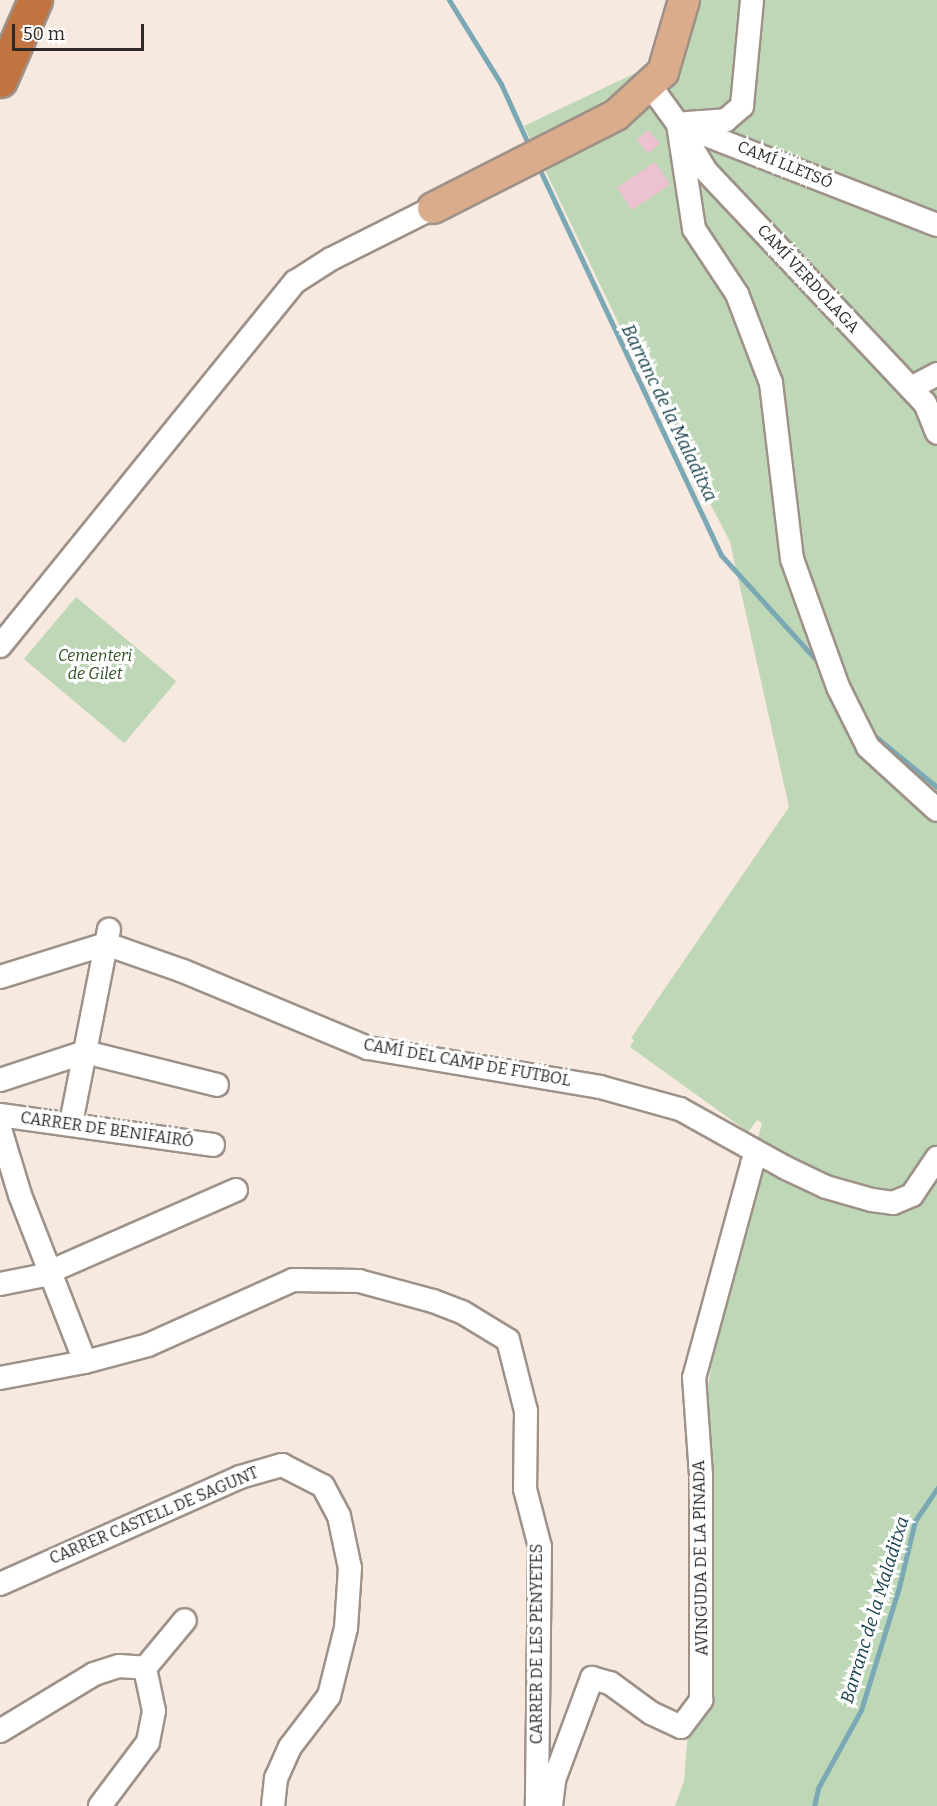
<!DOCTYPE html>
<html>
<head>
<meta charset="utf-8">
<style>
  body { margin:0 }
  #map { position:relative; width:937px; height:1806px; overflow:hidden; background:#f7e9df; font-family:Bitter,serif }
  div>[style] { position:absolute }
  .green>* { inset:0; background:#bed7b6; transform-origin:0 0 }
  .stream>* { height:5px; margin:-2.5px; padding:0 2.5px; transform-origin:2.5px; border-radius:2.5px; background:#7aa8b5 }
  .building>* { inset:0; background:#ecc1d0; transform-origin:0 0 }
  .roads { filter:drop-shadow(2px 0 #9e9188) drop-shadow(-2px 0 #9e9188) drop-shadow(0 2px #9e9188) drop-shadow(0 -2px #9e9188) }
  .minor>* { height:22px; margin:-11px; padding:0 11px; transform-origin:11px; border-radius:11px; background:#fff }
  .major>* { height:30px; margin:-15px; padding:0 15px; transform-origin:15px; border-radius:15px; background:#daac8c }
  .highway>* { height:33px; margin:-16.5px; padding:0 16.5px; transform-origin:16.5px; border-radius:16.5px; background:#c27440 }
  span { translate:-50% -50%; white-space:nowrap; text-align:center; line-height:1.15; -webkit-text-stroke:6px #fff; paint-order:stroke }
  .street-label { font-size:16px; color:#2e2925 }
  .park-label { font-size:16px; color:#2c4e20; font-style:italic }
  .water-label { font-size:18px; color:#17424c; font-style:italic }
  .scale { position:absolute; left:12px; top:24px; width:132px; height:27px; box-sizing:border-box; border:3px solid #2e2925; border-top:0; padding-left:8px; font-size:18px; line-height:21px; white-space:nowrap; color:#2e2925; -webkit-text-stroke:4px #fff; paint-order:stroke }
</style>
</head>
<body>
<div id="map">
  <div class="green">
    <i style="clip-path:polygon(677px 0,937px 0,937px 1806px,675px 1806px,684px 1781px,703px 1543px,699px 1435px,738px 1217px,762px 1123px,757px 1120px,748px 1132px,630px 1047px,634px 1040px,631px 1038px,789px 807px,730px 542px,631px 349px,524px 126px,669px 57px)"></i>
    <i style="left:76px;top:597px;width:131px;height:81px;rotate:40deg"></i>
  </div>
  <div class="stream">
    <i style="left:449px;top:0;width:99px;rotate:58.2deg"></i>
    <i style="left:501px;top:84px;width:72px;rotate:65.6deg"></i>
    <i style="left:538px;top:166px;width:430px;rotate:64.8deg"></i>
    <i style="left:721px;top:555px;width:146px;rotate:47.8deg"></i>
    <i style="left:871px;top:733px;width:85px;rotate:39.3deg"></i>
    <i style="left:814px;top:1806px;width:18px;rotate:-77deg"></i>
    <i style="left:818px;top:1788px;width:89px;rotate:-61.1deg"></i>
    <i style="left:861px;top:1710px;width:129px;rotate:-72.8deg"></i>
    <i style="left:899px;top:1587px;width:68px;rotate:-76.4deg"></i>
    <i style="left:915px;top:1521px;width:40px;rotate:-56deg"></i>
  </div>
  <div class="building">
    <i style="left:648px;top:130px;width:18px;height:15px;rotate:49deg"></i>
    <i style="left:655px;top:162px;width:27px;height:46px;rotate:56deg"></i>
  </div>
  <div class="roads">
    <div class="minor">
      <i style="left:649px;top:84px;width:49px;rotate:54.1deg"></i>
      <i style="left:678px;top:124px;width:278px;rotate:21.3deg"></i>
      <i style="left:687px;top:123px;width:39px;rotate:-4deg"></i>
      <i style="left:726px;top:120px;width:21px;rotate:-41deg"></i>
      <i style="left:742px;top:106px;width:106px;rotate:-84.6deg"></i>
      <i style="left:678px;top:124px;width:106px;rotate:81.3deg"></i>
      <i style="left:694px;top:229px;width:78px;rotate:56.5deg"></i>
      <i style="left:737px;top:294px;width:95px;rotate:69.1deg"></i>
      <i style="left:771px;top:383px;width:177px;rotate:83.2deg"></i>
      <i style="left:792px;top:559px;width:136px;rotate:70.2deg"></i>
      <i style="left:838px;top:687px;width:67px;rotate:63.4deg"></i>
      <i style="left:868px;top:747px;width:93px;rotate:42.4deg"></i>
      <i style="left:683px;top:133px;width:44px;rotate:58.8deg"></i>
      <i style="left:706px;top:171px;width:319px;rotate:46.7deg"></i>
      <i style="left:925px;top:403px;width:32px;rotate:68deg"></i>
      <i style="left:911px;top:388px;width:30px;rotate:-28deg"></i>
      <i style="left:0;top:646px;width:469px;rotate:-51deg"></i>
      <i style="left:295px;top:282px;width:43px;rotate:-32.6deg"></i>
      <i style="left:331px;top:259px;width:114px;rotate:-26.6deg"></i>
      <i style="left:0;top:977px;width:111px;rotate:-17.3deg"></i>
      <i style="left:106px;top:944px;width:82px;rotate:19.3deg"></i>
      <i style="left:183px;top:971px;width:200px;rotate:22.6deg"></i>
      <i style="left:368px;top:1048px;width:235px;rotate:9.5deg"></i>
      <i style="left:600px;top:1087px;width:83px;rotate:15.4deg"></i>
      <i style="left:680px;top:1109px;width:121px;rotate:29.1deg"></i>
      <i style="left:786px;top:1168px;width:44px;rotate:25.4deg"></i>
      <i style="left:826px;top:1187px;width:48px;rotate:15.8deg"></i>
      <i style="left:872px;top:1200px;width:21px;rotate:8deg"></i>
      <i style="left:893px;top:1203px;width:21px;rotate:-23deg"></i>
      <i style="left:912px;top:1195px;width:45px;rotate:-56deg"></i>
      <i style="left:0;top:1080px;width:89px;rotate:-18.2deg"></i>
      <i style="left:85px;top:1052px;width:136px;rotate:14deg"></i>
      <i style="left:0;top:1115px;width:215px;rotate:8deg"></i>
      <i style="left:71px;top:1123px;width:197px;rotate:-78.9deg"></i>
      <i style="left:0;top:1129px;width:69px;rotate:73.1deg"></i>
      <i style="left:20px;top:1195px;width:179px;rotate:68.7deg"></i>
      <i style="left:0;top:1284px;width:41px;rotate:-11.3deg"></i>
      <i style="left:40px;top:1276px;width:214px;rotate:-23.7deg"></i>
      <i style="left:0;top:1378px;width:86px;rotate:-10.7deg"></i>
      <i style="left:85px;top:1362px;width:65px;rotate:-15.1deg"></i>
      <i style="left:148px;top:1345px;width:159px;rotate:-24.1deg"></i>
      <i style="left:293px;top:1280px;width:66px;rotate:0.9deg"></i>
      <i style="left:359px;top:1281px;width:77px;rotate:15.1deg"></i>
      <i style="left:433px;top:1301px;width:31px;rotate:21deg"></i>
      <i style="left:462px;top:1312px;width:54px;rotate:31.3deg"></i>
      <i style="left:508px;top:1340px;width:73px;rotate:75.8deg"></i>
      <i style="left:526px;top:1411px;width:78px;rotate:90.7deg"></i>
      <i style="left:525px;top:1489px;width:60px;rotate:75.5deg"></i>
      <i style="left:540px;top:1547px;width:259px;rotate:90.7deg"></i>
      <i style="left:0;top:1584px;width:263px;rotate:-24deg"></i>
      <i style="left:240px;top:1477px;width:44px;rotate:-15.9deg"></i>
      <i style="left:282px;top:1465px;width:46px;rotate:27.1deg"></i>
      <i style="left:323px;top:1486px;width:34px;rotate:62deg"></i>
      <i style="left:339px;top:1516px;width:53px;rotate:78.1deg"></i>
      <i style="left:350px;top:1568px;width:60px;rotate:93.8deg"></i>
      <i style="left:346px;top:1628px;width:70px;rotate:104deg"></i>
      <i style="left:329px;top:1696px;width:64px;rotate:127.4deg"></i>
      <i style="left:290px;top:1747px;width:34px;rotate:114deg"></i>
      <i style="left:276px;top:1778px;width:28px;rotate:96deg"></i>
      <i style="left:145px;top:1668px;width:62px;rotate:-50.2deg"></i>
      <i style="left:0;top:1731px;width:110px;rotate:-31.2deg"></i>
      <i style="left:94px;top:1674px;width:26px;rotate:-18deg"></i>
      <i style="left:119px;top:1666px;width:26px;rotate:4deg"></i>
      <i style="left:145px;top:1668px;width:44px;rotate:78.2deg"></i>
      <i style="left:154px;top:1711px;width:32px;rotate:101deg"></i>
      <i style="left:148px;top:1742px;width:80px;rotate:126.9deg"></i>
      <i style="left:551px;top:1806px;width:26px;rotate:-83deg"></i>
      <i style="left:554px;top:1780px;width:109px;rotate:-69.6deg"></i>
      <i style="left:592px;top:1678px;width:19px;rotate:16deg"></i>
      <i style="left:610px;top:1683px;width:51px;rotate:36.2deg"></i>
      <i style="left:651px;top:1713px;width:33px;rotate:25deg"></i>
      <i style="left:681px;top:1727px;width:34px;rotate:-53deg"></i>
      <i style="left:701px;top:1700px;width:225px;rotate:-90deg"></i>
      <i style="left:701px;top:1475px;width:97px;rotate:-94.1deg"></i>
      <i style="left:694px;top:1378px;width:222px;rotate:-74.8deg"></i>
      <i style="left:752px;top:1164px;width:11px;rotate:-52deg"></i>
    </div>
    <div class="major">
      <i style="left:433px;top:208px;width:205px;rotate:-26.9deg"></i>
      <i style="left:616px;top:115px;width:64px;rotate:-42.5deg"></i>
      <i style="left:663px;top:72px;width:75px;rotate:-73.7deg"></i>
    </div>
    <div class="highway">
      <i style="left:0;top:80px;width:87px;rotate:-66.4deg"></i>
    </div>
  </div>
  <div class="street-label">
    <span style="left:785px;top:165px;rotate:22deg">CAMÍ LLETSÓ</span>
    <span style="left:808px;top:279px;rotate:47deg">CAMÍ VERDOLAGA</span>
    <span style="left:467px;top:1063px;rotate:10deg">CAMÍ DEL CAMP DE FUTBOL</span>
    <span style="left:107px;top:1130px;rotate:8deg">CARRER DE BENIFAIRÓ</span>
    <span style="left:154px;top:1516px;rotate:-23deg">CARRER CASTELL DE SAGUNT</span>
    <span style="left:701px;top:1558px;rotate:-91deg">AVINGUDA DE LA PINADA</span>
    <span style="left:537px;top:1644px;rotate:-90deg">CARRER DE LES PENYETES</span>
  </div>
  <div class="park-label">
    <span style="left:95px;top:665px">Cementeri<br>de Gilet</span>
  </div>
  <div class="water-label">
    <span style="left:669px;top:413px;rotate:64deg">Barranc de la Maladitxa</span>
    <span style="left:875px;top:1610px;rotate:-73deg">Barranc de la Maladitxa</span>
  </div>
  <div class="scale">50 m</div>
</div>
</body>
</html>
